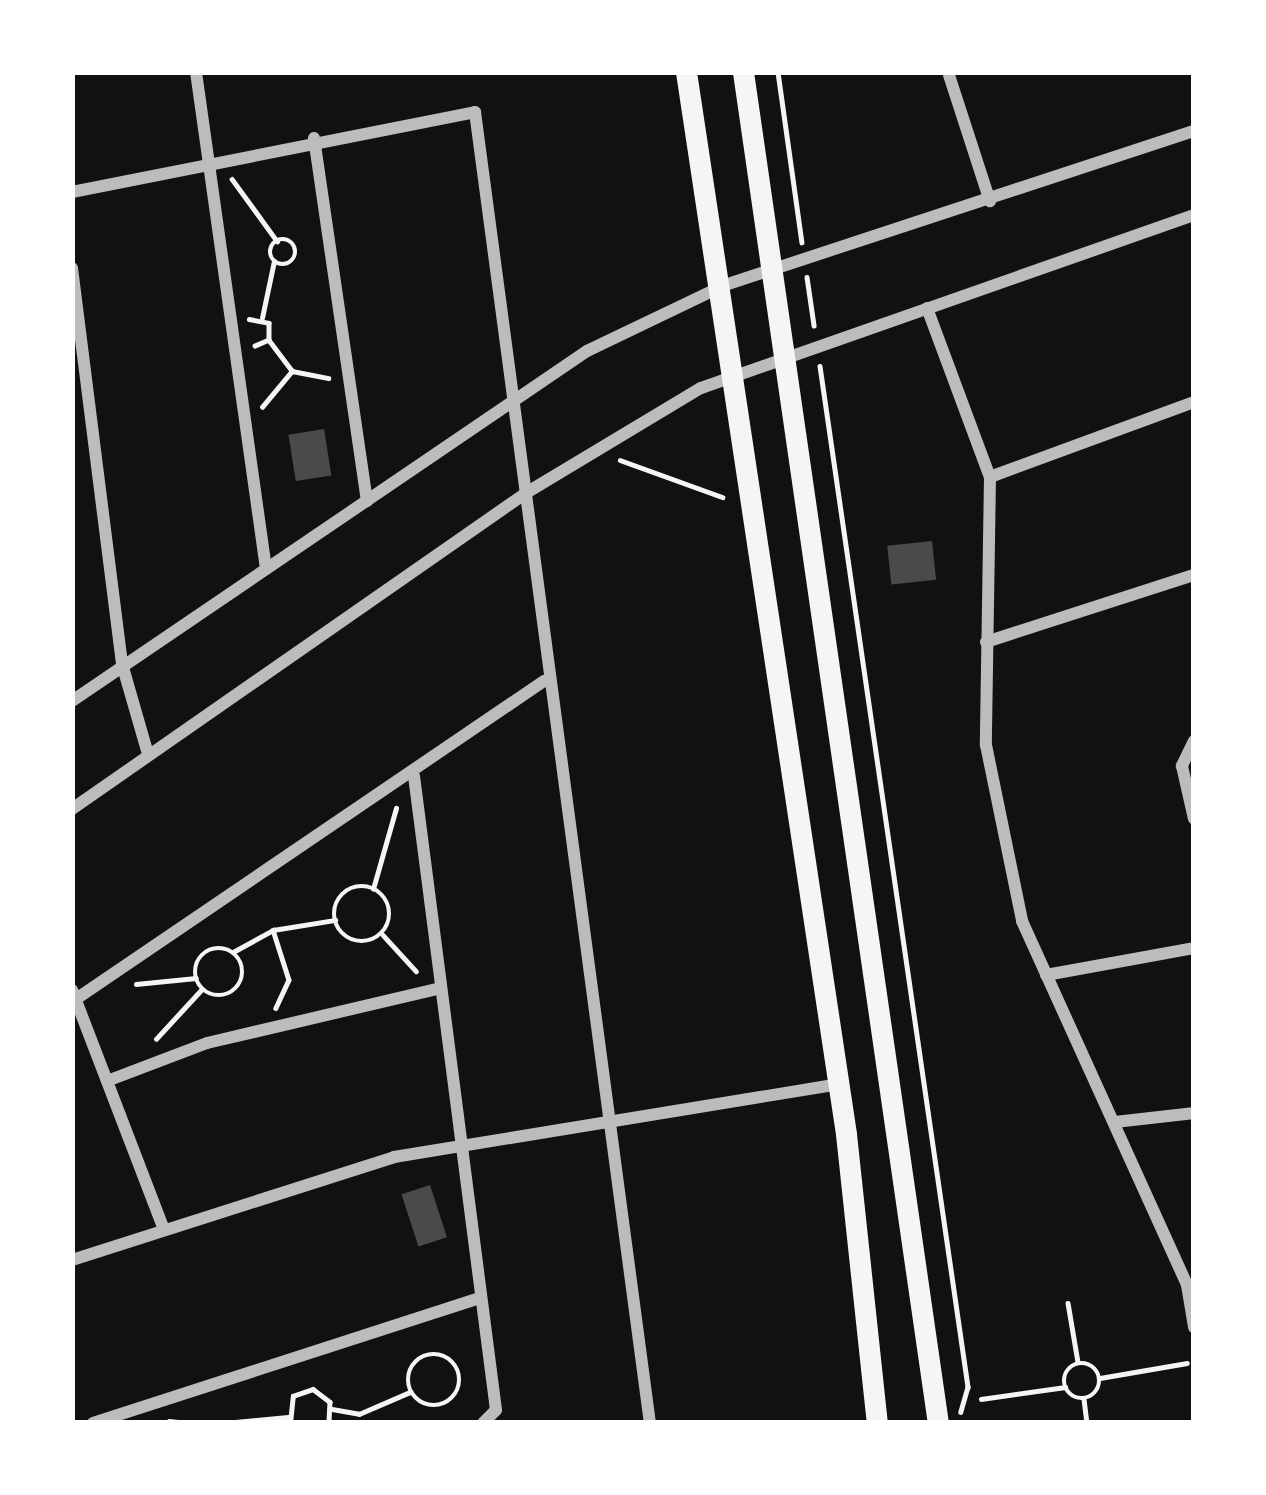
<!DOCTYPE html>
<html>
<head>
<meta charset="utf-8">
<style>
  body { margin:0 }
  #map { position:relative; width:1266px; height:1495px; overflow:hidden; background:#111; font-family:Poppins,sans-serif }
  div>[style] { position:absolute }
  .building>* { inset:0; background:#4a4a4a; transform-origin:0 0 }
  .path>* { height:4.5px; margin:-2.25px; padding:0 2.25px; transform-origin:2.25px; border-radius:2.25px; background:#f5f5f5 }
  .path>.ring { margin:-2.25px; padding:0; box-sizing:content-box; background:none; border:4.5px solid #f5f5f5; border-radius:50% }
  .minor>* { height:12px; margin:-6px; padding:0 6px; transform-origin:6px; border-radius:6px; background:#bcbcbc }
  .secondary>* { height:21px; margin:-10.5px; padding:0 10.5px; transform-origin:10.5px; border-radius:10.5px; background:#f5f5f5 }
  span { translate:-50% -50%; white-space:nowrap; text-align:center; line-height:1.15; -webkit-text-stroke:9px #fff; paint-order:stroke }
  .frame { position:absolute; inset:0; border:75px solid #fff; pointer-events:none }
</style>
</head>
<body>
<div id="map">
  <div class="building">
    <i style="left:324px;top:429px;width:47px;height:36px;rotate:81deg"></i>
    <i style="left:932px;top:541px;width:39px;height:45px;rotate:84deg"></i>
    <i style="left:430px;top:1185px;width:55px;height:30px;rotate:72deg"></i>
  </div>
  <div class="path">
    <i style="left:778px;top:72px;width:172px;rotate:82deg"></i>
    <i style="left:232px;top:179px;width:77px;rotate:54deg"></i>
    <i class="ring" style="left:270px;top:239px;width:21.5px;height:21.5px"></i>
    <i style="left:807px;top:277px;width:49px;rotate:81.7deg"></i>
    <i style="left:262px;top:318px;width:58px;rotate:-78.1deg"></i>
    <i style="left:249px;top:319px;width:20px;rotate:11deg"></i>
    <i style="left:269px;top:323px;width:17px;rotate:90deg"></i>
    <i style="left:269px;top:340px;width:15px;rotate:157deg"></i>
    <i style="left:269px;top:340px;width:39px;rotate:53deg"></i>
    <i style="left:820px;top:366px;width:1032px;rotate:81.75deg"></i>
    <i style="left:968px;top:1387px;width:26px;rotate:106deg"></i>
    <i style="left:262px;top:407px;width:47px;rotate:-50.2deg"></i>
    <i style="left:292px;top:371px;width:37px;rotate:11deg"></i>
    <i style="left:620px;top:460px;width:109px;rotate:19.9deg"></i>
    <i class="ring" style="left:334px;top:886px;width:51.5px;height:51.5px"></i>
    <i style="left:373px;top:889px;width:84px;rotate:-74.1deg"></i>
    <i style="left:273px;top:930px;width:52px;rotate:72.3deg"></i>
    <i style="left:289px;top:980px;width:31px;rotate:115deg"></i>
    <i style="left:383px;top:935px;width:49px;rotate:47.5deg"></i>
    <i class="ring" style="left:195px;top:948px;width:43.5px;height:43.5px"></i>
    <i style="left:233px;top:952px;width:46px;rotate:-28.8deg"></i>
    <i style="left:273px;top:930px;width:63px;rotate:-9.2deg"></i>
    <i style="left:136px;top:984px;width:60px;rotate:-5.7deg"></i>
    <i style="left:156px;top:1039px;width:67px;rotate:-47.4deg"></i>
    <i style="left:1068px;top:1303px;width:60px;rotate:80.4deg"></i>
    <i class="ring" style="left:408px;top:1354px;width:47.5px;height:47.5px"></i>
    <i class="ring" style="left:1064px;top:1363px;width:31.5px;height:31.5px"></i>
    <i style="left:1100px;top:1378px;width:88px;rotate:-9.8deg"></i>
    <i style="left:981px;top:1399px;width:85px;rotate:-8.1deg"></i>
    <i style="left:1084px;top:1399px;width:24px;rotate:83deg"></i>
    <i style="left:332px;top:1409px;width:27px;rotate:10deg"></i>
    <i style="left:359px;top:1414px;width:56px;rotate:-23.3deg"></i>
    <i style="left:169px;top:1421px;width:18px;rotate:6deg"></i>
    <i style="left:225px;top:1423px;width:63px;rotate:-5.4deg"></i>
    <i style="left:290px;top:1423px;width:27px;rotate:-84deg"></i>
    <i style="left:293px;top:1396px;width:21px;rotate:-19deg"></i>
    <i style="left:313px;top:1389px;width:21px;rotate:37deg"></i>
    <i style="left:330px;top:1402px;width:21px;rotate:93deg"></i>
  </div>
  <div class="minor">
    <i style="left:196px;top:72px;width:502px;rotate:81.98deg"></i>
    <i style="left:948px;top:72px;width:136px;rotate:72deg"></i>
    <i style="left:314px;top:138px;width:367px;rotate:81.7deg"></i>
    <i style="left:72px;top:192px;width:411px;rotate:-11.2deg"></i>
    <i style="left:475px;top:112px;width:1323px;rotate:82.4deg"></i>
    <i style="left:72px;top:268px;width:399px;rotate:82.8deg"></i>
    <i style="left:122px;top:664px;width:94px;rotate:73.9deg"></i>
    <i style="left:927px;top:308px;width:180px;rotate:69.6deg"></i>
    <i style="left:990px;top:477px;width:268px;rotate:90.9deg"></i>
    <i style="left:986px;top:745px;width:180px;rotate:78.4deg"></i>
    <i style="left:1022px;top:921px;width:400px;rotate:65.6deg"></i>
    <i style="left:1187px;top:1285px;width:43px;rotate:80.5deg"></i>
    <i style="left:990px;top:477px;width:217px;rotate:-20.2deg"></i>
    <i style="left:986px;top:642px;width:219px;rotate:-17.9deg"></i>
    <i style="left:72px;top:701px;width:623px;rotate:-34.2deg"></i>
    <i style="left:587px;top:351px;width:153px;rotate:-25.6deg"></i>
    <i style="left:725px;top:285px;width:494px;rotate:-18.2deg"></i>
    <i style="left:1194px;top:741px;width:28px;rotate:116deg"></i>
    <i style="left:1182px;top:766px;width:54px;rotate:77.2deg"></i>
    <i style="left:414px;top:776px;width:639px;rotate:82.63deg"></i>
    <i style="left:496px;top:1410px;width:18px;rotate:135deg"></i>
    <i style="left:72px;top:809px;width:553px;rotate:-34.84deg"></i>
    <i style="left:526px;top:493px;width:204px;rotate:-31deg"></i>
    <i style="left:701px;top:388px;width:522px;rotate:-19.34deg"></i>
    <i style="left:1046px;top:975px;width:150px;rotate:-10.3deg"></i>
    <i style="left:72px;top:990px;width:254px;rotate:69deg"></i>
    <i style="left:76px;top:999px;width:566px;rotate:-34.2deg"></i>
    <i style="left:107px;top:1081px;width:107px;rotate:-20.8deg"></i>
    <i style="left:207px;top:1043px;width:240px;rotate:-13.2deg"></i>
    <i style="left:1115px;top:1122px;width:80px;rotate:-6.5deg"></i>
    <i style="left:72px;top:1260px;width:338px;rotate:-17.7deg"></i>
    <i style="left:394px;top:1157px;width:450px;rotate:-9.3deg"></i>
    <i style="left:93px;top:1423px;width:404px;rotate:-17.9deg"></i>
  </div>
  <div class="secondary">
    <i style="left:686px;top:72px;width:1074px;rotate:81.43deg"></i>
    <i style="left:846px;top:1134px;width:291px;rotate:83.9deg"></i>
    <i style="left:743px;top:72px;width:1365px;rotate:81.79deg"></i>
  </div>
  <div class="frame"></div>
</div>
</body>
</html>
